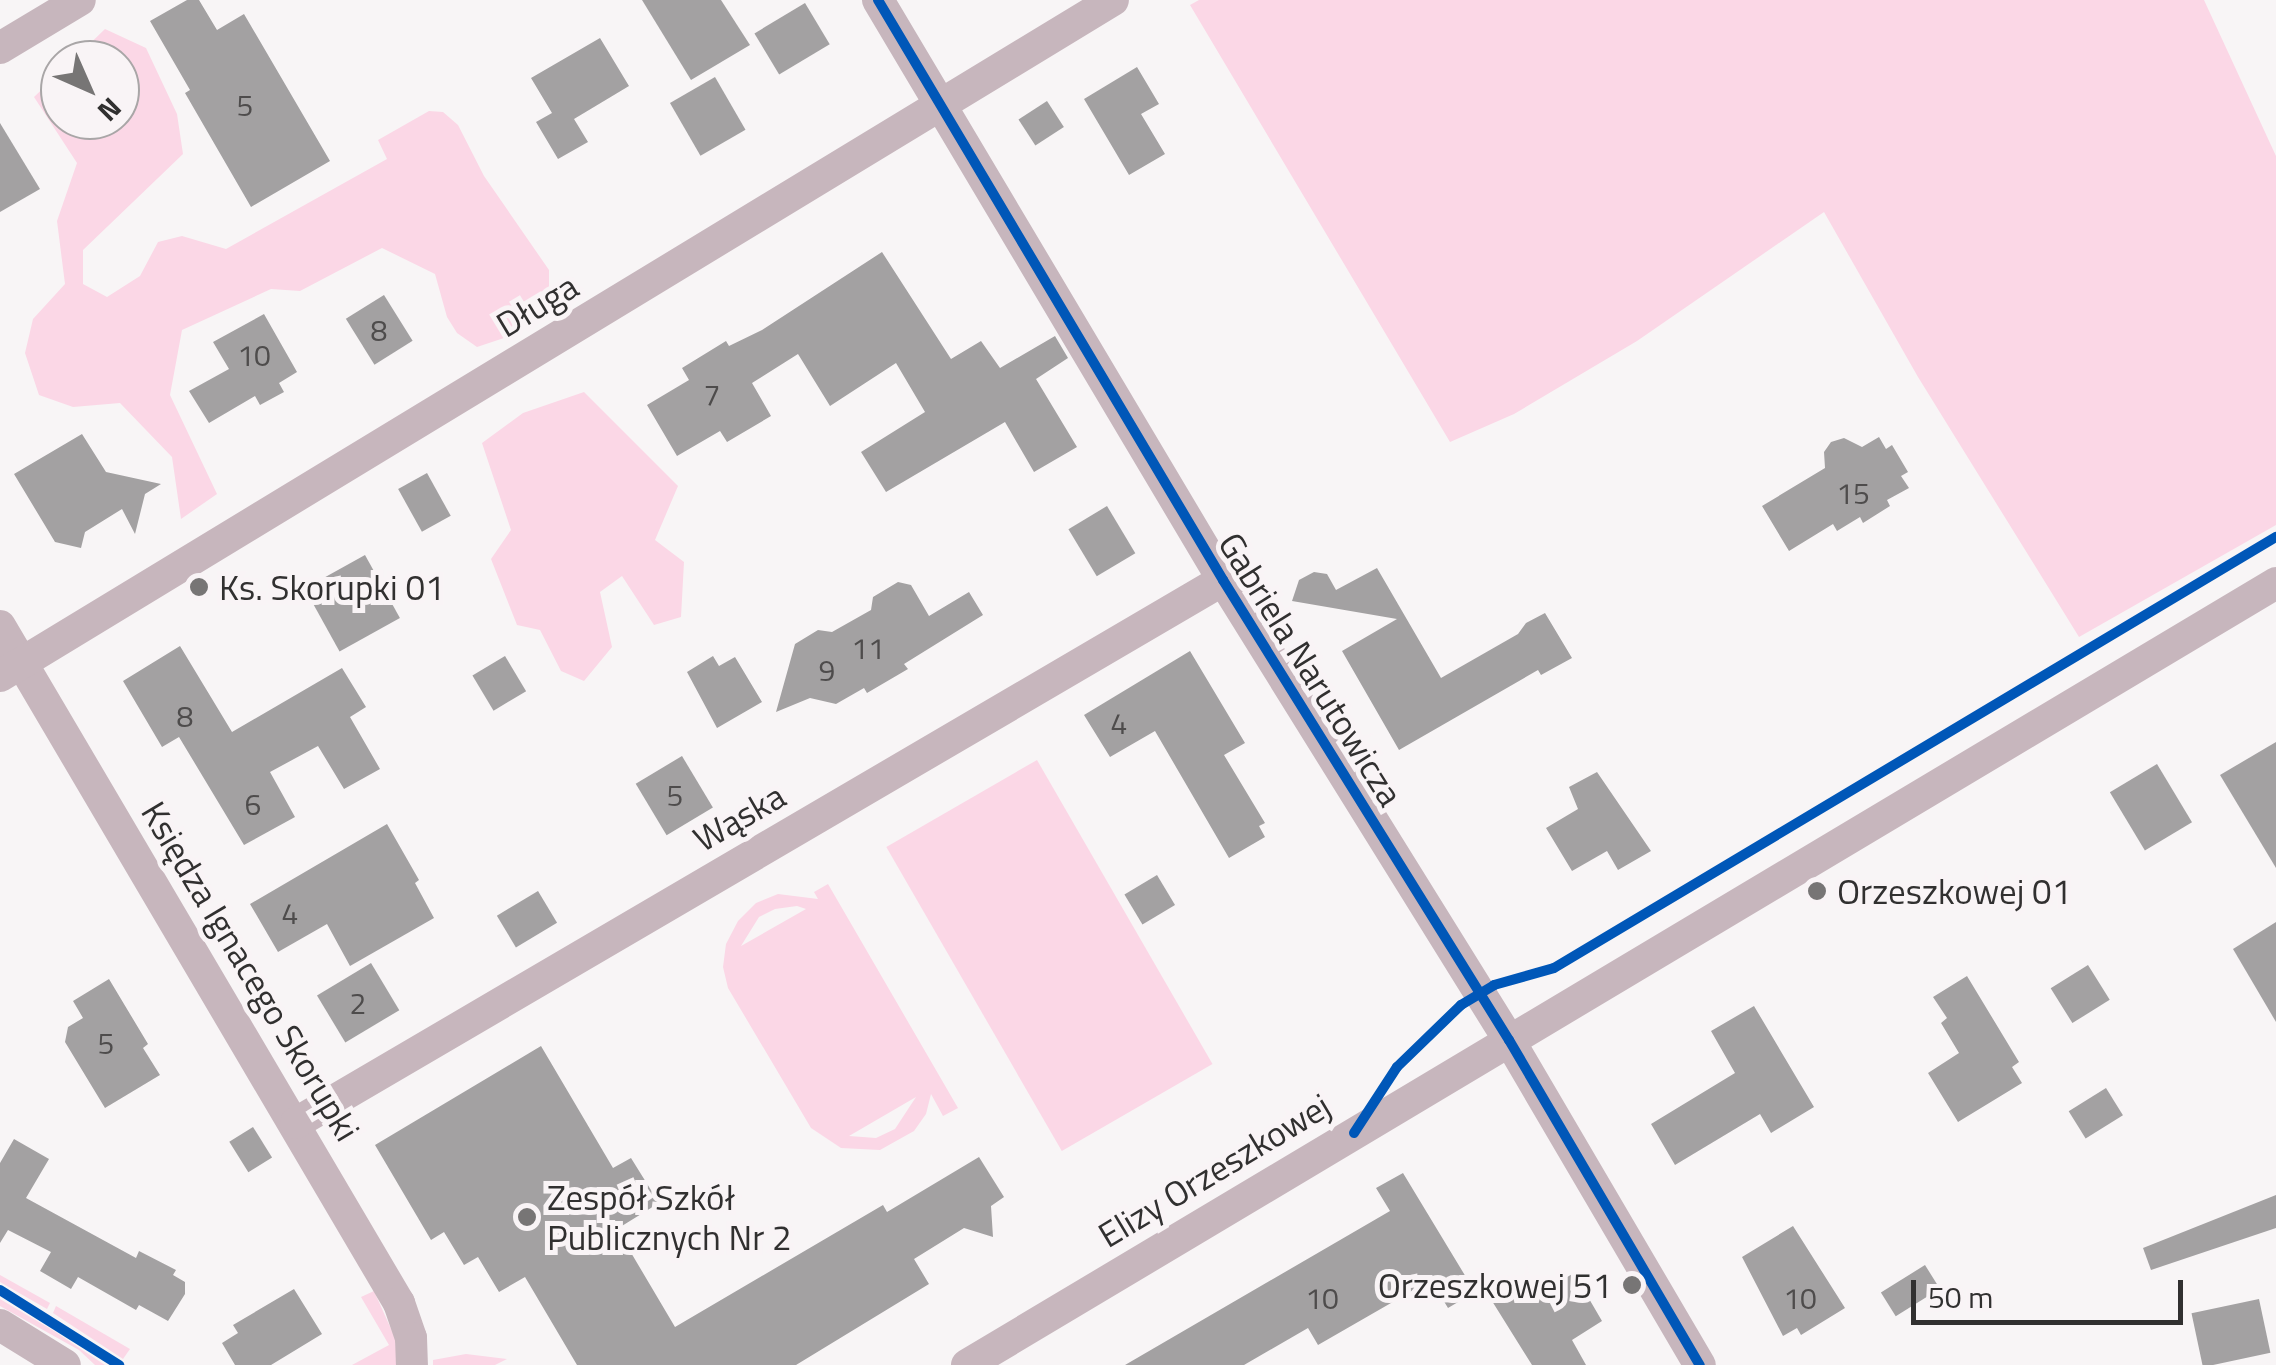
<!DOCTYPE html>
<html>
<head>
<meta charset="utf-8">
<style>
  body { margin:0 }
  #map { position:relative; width:2276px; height:1365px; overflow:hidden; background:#f8f5f6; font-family:"Titillium Web",sans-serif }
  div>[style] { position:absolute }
  .green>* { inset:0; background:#fbd7e6; transform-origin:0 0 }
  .building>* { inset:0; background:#a3a1a2; transform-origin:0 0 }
  .street>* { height:32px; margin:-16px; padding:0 16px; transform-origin:16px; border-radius:16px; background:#c7b6bd }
  .cycleway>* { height:10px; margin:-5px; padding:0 5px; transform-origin:5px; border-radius:5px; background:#0057b8 }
  .dots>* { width:28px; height:28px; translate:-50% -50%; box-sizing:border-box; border:5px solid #f9f4f6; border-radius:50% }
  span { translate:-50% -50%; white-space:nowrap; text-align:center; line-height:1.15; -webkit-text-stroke:10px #f9f4f6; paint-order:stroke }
  .number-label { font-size:30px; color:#4e4c4c }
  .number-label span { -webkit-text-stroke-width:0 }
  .street-label { font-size:35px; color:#313030 }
  .poi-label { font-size:35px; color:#313030 }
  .left { translate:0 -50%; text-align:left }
  .right { translate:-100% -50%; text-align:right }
  .north { position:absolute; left:40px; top:40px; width:100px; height:100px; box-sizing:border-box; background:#f9f4f6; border:2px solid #a9a6a7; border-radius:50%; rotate:135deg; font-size:28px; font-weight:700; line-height:40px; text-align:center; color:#313030 }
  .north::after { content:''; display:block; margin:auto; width:35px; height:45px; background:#777575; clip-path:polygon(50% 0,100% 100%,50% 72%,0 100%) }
  .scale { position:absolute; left:1911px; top:1280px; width:272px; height:45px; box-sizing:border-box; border:5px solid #313030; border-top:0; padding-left:12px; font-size:30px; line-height:35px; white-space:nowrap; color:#313030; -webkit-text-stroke:8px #f9f4f6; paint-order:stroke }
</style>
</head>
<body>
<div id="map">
  <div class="green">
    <i style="clip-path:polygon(1199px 0,2204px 0,2276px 156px,2276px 525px,2079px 637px,1918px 377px,1824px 212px,1637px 341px,1514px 414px,1450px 442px,1190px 5px)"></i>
    <i style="clip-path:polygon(105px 29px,146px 48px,177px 114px,183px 154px,83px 250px,83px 284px,107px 297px,140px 276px,158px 242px,182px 236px,226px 249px,387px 159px,378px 140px,429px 111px,443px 112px,458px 125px,484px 176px,549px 270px,549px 305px,519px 333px,477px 347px,457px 333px,447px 317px,435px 274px,382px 248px,300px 291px,271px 289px,182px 330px,170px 395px,217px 494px,181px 519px,172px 457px,120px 403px,73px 407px,39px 395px,25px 353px,33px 319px,65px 284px,57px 221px,77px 163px,34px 97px,60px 72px,60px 120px,120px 120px,120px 60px,73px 60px)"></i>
    <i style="clip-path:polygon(584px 392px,678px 486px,655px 540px,684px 562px,681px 617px,654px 625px,622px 576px,600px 592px,612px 647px,584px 681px,561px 671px,540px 630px,517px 625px,491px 559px,511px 530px,482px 443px,523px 413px)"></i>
    <i style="left:1037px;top:760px;width:351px;height:174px;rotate:60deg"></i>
    <i style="clip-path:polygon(evenodd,828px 884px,958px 1108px,943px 1116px,931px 1094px,926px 1114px,914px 1131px,880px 1150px,841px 1148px,811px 1128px,728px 988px,723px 967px,726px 944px,738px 921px,756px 903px,778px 894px,818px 899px,814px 892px,828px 884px,797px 906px,806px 909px,741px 946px,759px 917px,775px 909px,797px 906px,828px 884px,916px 1097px,895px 1129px,876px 1138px,849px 1136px,916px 1097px)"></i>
    <i style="clip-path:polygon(0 1275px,50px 1303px,47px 1309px,0 1282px)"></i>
    <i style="clip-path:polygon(374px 1291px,396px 1340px,400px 1365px,352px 1365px,389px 1345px,361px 1297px)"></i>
    <i style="clip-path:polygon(0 1299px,54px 1331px,105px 1365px,95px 1365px,79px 1350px,0 1306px)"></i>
    <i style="clip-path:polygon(56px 1306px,130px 1349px,123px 1359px,53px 1313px)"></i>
    <i style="clip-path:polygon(466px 1354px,507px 1359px,495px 1365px,433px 1365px,433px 1360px)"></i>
  </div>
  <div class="building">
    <i style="clip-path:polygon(187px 0,199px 0,217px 30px,244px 14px,330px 161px,251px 207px,185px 93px,190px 90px,150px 21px)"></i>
    <i style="clip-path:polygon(642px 0,721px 0,750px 45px,691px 80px)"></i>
    <i style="left:805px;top:3px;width:48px;height:59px;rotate:59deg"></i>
    <i style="clip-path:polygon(600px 38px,629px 86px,574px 119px,588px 142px,558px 159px,536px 122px,552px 113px,531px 78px)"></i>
    <i style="clip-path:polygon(1137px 67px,1159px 104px,1141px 114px,1165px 154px,1129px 175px,1084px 99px)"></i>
    <i style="left:715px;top:77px;width:61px;height:52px;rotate:60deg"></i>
    <i style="left:1047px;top:101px;width:31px;height:34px;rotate:57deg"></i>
    <i style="clip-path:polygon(0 123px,40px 189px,0 212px)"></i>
    <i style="clip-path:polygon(882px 252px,951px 359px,981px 341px,1000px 368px,1055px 336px,1068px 358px,1036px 379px,1077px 447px,1034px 472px,1005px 422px,886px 492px,861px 452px,925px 412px,896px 363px,830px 406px,798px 354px,752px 383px,771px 416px,727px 442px,720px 431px,677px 456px,647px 405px,689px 380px,682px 368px,726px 341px,729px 346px,762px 330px)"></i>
    <i style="left:384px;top:295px;width:54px;height:45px;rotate:58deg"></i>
    <i style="clip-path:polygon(264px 314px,297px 372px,279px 383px,284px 392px,260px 405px,255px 396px,209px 423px,189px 391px,229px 369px,213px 342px)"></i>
    <i style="clip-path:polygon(82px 434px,106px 472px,161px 484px,145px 494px,135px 534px,122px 509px,85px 532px,81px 548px,55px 542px,14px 474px)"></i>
    <i style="clip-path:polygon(1879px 437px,1886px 449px,1892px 445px,1908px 472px,1901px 476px,1909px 488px,1887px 500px,1890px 506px,1863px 523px,1860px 517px,1837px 531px,1833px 524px,1789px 551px,1762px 506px,1825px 468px,1824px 452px,1831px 442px,1844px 438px,1862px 447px)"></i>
    <i style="left:427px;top:473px;width:49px;height:33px;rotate:61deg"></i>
    <i style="left:1107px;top:506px;width:55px;height:45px;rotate:59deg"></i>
    <i style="left:365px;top:555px;width:72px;height:69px;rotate:61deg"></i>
    <i style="clip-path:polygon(1377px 568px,1441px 678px,1518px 634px,1526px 623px,1545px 613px,1572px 658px,1541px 675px,1538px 670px,1399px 750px,1342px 651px,1397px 619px,1292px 601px,1299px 580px,1314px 572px,1327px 574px,1336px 590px)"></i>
    <i style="clip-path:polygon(898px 582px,911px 585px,929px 616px,969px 592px,983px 615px,904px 664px,908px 669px,867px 693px,864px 688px,836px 704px,810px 698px,776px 712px,795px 644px,818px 630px,832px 632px,871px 610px,873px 597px)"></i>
    <i style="clip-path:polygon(180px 646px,232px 732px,342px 668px,366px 707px,350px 717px,380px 769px,344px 789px,318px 746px,270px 772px,295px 817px,244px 845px,179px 737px,162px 747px,123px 681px)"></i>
    <i style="clip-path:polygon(1190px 651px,1245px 743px,1224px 755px,1265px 823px,1259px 826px,1265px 837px,1229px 858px,1155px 731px,1110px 757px,1084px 715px)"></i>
    <i style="left:505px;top:656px;width:41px;height:38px;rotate:59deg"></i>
    <i style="clip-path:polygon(713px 656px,719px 666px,735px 657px,762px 702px,717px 728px,687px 672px)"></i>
    <i style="clip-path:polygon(2276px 742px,2276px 868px,2220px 775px)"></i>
    <i style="left:682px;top:756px;width:60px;height:54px;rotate:59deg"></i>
    <i style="left:2157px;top:764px;width:68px;height:55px;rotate:59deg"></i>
    <i style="clip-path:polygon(1597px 772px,1651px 851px,1618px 870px,1607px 851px,1572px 871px,1546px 828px,1578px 809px,1569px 787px)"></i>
    <i style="clip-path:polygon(387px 824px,419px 880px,415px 883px,434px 918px,350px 966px,327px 924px,278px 952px,250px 904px)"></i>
    <i style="left:1157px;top:875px;width:35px;height:38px;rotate:59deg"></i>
    <i style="left:538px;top:891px;width:37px;height:48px;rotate:59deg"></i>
    <i style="clip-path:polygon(2276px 922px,2276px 1022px,2233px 949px)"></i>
    <i style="left:371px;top:963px;width:55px;height:63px;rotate:59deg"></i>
    <i style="left:2088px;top:965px;width:41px;height:44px;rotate:58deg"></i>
    <i style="clip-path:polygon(1967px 976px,2019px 1062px,2012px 1067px,2022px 1083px,1958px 1122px,1928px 1073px,1959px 1053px,1941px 1023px,1947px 1018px,1933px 997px)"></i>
    <i style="clip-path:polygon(109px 979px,148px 1044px,143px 1048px,160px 1075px,105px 1108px,65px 1042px,68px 1027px,83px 1018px,73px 1001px)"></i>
    <i style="clip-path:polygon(1754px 1006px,1814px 1107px,1771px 1133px,1760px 1114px,1675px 1165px,1651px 1124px,1735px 1073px,1711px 1031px)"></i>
    <i style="clip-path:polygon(541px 1046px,613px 1168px,631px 1158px,659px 1203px,617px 1229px,675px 1327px,883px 1205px,887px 1212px,979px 1157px,1004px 1197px,991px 1206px,993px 1237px,964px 1228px,914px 1259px,929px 1284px,796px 1365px,577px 1365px,525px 1277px,499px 1292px,478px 1257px,464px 1265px,444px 1232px,431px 1240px,375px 1145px)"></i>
    <i style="left:2106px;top:1088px;width:32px;height:44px;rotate:58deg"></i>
    <i style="left:253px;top:1127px;width:36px;height:28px;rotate:58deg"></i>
    <i style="clip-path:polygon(14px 1139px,49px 1159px,26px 1198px,136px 1258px,139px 1251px,176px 1270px,173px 1275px,185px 1282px,185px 1294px,168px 1321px,139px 1305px,136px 1310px,78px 1277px,71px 1289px,40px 1271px,51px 1252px,8px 1230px,0 1243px,0 1163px)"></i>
    <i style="clip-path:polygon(1403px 1173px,1475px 1292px,1448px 1308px,1431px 1280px,1318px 1345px,1308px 1328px,1244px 1365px,1125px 1365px,1390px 1211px,1376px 1188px)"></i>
    <i style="clip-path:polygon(2276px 1195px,2276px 1228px,2151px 1270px,2143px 1248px)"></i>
    <i style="clip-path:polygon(1793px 1226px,1845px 1308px,1801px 1335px,1797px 1328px,1783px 1336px,1742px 1257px)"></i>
    <i style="left:1925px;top:1265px;width:28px;height:52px;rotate:58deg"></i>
    <i style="clip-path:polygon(1574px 1273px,1602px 1321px,1572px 1340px,1586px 1365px,1532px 1365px,1492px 1301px,1532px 1276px,1542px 1292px)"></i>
    <i style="clip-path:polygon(294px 1289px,322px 1334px,271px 1365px,235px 1365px,222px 1343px,238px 1333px,233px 1325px)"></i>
    <i style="left:2259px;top:1299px;width:55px;height:69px;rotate:78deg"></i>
  </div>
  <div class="street">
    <i style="left:878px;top:0;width:675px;rotate:59.25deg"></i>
    <i style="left:1223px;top:580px;width:542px;rotate:58.13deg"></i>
    <i style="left:1509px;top:1040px;width:377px;rotate:59.6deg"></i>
    <i style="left:0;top:48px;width:93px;rotate:-31deg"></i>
    <i style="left:0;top:626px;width:786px;rotate:59.49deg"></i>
    <i style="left:399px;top:1303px;width:37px;rotate:71deg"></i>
    <i style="left:411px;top:1338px;width:27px;rotate:88deg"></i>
    <i style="left:0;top:676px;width:1302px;rotate:-31.27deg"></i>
    <i style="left:296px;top:1123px;width:1074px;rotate:-30.36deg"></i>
    <i style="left:0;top:1325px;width:76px;rotate:31.6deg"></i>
    <i style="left:967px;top:1365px;width:1525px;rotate:-30.85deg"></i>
  </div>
  <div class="cycleway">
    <i style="left:878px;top:0;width:675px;rotate:59.25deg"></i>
    <i style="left:1223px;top:580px;width:542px;rotate:58.13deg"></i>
    <i style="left:1509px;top:1040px;width:377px;rotate:59.6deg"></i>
    <i style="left:1354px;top:1133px;width:79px;rotate:-56.9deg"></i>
    <i style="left:1397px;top:1067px;width:89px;rotate:-44.1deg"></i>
    <i style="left:1461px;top:1005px;width:39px;rotate:-31deg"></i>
    <i style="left:1494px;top:985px;width:62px;rotate:-15.8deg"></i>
    <i style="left:1554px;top:968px;width:841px;rotate:-30.84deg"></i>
    <i style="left:0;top:1290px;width:141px;rotate:32.2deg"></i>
  </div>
  <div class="dots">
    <i style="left:199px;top:587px;background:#777575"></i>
    <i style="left:1817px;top:891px;background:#777575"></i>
    <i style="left:527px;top:1217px;background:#777575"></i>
    <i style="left:1632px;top:1285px;background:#777575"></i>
  </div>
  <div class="number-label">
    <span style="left:245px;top:105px">5</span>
    <span style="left:379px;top:330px">8</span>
    <span style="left:254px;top:355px">10</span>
    <span style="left:712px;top:394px">7</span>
    <span style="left:1853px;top:493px">15</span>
    <span style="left:868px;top:648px">11</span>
    <span style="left:827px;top:670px">9</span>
    <span style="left:185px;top:716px">8</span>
    <span style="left:1119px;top:723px">4</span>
    <span style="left:675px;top:795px">5</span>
    <span style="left:253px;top:804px">6</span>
    <span style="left:290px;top:913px">4</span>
    <span style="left:358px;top:1003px">2</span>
    <span style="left:106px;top:1043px">5</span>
    <span style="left:1322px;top:1298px">10</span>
    <span style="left:1800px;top:1298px">10</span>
  </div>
  <div class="street-label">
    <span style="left:537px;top:305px;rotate:-31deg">Długa</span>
    <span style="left:1311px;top:669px;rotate:58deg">Gabriela Narutowicza</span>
    <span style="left:739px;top:817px;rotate:-30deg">Wąska</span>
    <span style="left:251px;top:971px;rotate:59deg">Księdza Ignacego Skorupki</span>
    <span style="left:1214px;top:1170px;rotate:-31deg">Elizy Orzeszkowej</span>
  </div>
  <div class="poi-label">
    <span class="left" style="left:219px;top:587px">Ks. Skorupki 01</span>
    <span class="left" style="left:1837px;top:891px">Orzeszkowej 01</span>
    <span class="left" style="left:547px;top:1217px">Zespół Szkół<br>Publicznych Nr 2</span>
    <span class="right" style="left:1612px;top:1285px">Orzeszkowej 51</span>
  </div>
  <div class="north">N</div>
  <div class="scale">50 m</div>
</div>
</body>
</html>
